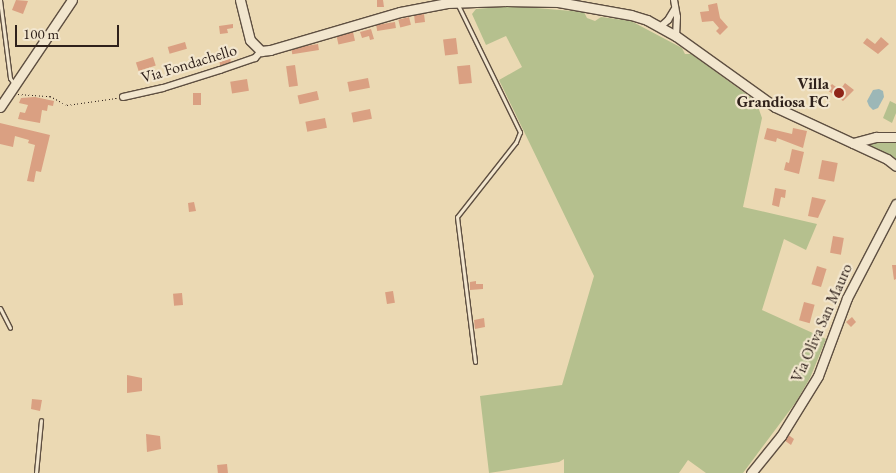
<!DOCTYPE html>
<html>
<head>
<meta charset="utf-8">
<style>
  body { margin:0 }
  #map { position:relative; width:896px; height:473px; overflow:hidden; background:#ebd9b3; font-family:"EB Garamond",serif }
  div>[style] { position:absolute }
  .green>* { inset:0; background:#b5c08e }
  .water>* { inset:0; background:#9cb7b7 }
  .building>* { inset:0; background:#daa082; transform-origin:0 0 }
  .path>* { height:1px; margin-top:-0.5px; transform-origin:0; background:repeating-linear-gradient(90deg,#2f211b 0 1px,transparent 0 3.5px) }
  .roads { filter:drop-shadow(1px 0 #5e4f41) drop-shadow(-1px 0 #5e4f41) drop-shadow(0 1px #5e4f41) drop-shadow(0 -1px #5e4f41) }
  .lane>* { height:3px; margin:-1.5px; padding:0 1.5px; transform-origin:1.5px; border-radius:1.5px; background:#f2e6ce }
  .street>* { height:6px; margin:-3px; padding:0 3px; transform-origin:3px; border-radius:3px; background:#f2e6ce }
  .secondary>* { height:9px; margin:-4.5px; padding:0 4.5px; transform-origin:4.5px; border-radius:4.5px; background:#f2e6ce }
  .dots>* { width:14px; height:14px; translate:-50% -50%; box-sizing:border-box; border:2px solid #f2e6ce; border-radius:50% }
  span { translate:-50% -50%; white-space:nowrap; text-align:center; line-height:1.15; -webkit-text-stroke:4.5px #f2e6ce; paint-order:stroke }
  .street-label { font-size:16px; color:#2f211b }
  .poi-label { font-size:16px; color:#2f211b; font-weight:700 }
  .right { translate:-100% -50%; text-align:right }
  .scale { position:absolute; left:15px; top:25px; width:104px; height:22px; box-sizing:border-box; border:2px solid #2f211b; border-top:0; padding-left:6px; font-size:15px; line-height:18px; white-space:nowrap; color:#2f211b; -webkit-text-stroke:4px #f2e6ce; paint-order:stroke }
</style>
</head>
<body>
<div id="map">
  <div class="green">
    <i style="clip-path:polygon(512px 6px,584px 12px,587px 18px,595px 21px,601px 17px,631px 21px,682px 48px,685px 54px,691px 54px,756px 101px,762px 118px,743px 207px,817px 224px,806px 250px,784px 239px,762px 310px,826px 339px,810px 378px,796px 402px,743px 473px,706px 473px,688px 460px,679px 473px,564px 473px,564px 459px,559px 462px,489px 473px,480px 396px,562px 385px,594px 276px,499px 80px,522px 67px,506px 36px,486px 45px,472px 14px,476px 9px)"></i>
    <i style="clip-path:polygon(890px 101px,896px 104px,896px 113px,892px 123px,883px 118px)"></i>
    <i style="clip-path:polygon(871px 142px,896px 142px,896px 160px,868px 144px)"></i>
  </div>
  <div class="water">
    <i style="clip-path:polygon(879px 89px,883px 91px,884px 97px,878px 108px,873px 110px,869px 106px,867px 101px,873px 90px)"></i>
  </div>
  <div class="building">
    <i style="clip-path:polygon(16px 0,28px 1px,23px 14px,12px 10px)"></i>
    <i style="clip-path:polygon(377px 0,383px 0,384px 7px,377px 7px)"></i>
    <i style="clip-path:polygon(717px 3px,720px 18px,728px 27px,720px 35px,716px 31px,719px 28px,713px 21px,702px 22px,700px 12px,709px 11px,708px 5px)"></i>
    <i style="left:424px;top:14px;width:8px;height:10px;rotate:83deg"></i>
    <i style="left:409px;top:17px;width:8px;height:11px;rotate:76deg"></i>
    <i style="left:395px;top:22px;width:6px;height:19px;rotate:81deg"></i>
    <i style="clip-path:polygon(233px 24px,233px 28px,227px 29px,228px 33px,220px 34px,219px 26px)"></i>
    <i style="clip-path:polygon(371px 29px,374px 39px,370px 40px,369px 36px,362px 38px,360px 32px)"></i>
    <i style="left:353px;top:32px;width:9px;height:17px;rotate:77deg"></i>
    <i style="clip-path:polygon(881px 37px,889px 44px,878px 54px,863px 43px,867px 38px,875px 44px)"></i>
    <i style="left:456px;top:38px;width:16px;height:13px;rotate:83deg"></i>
    <i style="left:185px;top:42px;width:7px;height:18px;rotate:74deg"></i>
    <i style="left:318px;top:44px;width:6px;height:27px;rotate:81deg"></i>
    <i style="left:230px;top:56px;width:8px;height:11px;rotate:83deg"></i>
    <i style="left:153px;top:57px;width:9px;height:18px;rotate:72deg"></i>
    <i style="left:295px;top:65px;width:21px;height:9px;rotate:82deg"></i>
    <i style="left:470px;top:65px;width:18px;height:13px;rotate:84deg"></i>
    <i style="left:368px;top:78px;width:10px;height:21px;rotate:79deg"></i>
    <i style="left:247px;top:79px;width:12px;height:17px;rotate:81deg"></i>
    <i style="clip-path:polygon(845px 83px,854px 90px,843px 101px,827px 90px,832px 84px,840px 90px)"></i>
    <i style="left:317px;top:91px;width:9px;height:20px;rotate:77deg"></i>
    <i style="left:193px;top:93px;width:8px;height:12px"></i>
    <i style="clip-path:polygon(35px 97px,54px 101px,53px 106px,48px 105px,47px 111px,42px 110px,40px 123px,18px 119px,20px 112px,25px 113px,28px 105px,19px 103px,21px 98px)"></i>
    <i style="left:370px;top:109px;width:10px;height:19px;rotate:79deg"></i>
    <i style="left:325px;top:118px;width:10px;height:20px;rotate:79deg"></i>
    <i style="clip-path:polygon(0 123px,50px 135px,41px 172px,36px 171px,34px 182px,27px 181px,35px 145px,28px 143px,29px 140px,15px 136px,13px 147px,0 144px)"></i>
    <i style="clip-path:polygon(767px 128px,792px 134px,793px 128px,807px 131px,803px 148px,777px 138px,776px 142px,764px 139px)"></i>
    <i style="clip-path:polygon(792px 149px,804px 152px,799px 174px,784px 170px,786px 162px,789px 163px)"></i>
    <i style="left:822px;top:160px;width:16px;height:19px;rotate:11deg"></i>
    <i style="clip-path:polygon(775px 188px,786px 190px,785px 198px,781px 197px,779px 207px,772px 205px)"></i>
    <i style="clip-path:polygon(812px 197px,826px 200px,818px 218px,808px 216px)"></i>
    <i style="clip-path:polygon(194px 202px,196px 211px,189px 212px,188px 203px)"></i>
    <i style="left:833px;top:236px;width:11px;height:17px;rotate:10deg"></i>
    <i style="clip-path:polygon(892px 265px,896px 265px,896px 279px,894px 280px)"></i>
    <i style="left:817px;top:266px;width:10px;height:19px;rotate:17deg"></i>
    <i style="clip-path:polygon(476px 281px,476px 284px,483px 284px,483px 289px,470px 290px,470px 282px)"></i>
    <i style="left:393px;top:291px;width:12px;height:8px;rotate:81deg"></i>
    <i style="left:182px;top:293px;width:12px;height:9px;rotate:85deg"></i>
    <i style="left:804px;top:302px;width:11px;height:19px;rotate:15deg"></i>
    <i style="clip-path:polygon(852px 317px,856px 322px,851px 327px,846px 322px)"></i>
    <i style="clip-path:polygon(484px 318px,485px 327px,475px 329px,474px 320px)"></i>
    <i style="clip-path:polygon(127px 375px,142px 378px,142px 391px,127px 393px)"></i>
    <i style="clip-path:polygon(32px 399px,42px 400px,40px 411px,31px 409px)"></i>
    <i style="clip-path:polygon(146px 434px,160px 436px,161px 449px,147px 452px)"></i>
    <i style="clip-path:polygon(787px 434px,794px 439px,791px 445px,784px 440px)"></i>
    <i style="left:227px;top:464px;width:9px;height:10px;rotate:84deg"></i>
  </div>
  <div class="path">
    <i style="left:18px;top:94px;width:32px;rotate:4deg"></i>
    <i style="left:50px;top:96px;width:19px;rotate:28deg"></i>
    <i style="left:67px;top:105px;width:50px;rotate:-8deg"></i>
  </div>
  <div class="roads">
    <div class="lane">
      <i style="left:0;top:0;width:79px;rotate:82.7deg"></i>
      <i style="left:10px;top:78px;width:7px;rotate:56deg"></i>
      <i style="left:457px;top:3px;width:144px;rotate:64deg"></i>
      <i style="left:520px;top:132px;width:11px;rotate:112deg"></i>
      <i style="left:516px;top:142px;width:95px;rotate:128.2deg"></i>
      <i style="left:457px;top:217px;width:146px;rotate:82.9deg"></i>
      <i style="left:0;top:308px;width:22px;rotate:63deg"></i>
      <i style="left:36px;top:473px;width:53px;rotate:-84.6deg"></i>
    </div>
    <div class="street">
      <i style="left:674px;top:0;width:17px;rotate:80deg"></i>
      <i style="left:677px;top:17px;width:19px;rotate:93deg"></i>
      <i style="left:660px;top:27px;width:11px;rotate:-41deg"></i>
      <i style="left:668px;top:20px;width:12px;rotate:-59deg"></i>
      <i style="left:123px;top:97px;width:41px;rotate:-12.7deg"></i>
      <i style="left:163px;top:88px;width:60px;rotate:-17.5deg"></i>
      <i style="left:220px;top:70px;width:37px;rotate:-19deg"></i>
      <i style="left:255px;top:58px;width:9px;rotate:-49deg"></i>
    </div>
    <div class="secondary">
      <i style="left:240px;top:0;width:41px;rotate:76deg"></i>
      <i style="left:250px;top:40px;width:16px;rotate:45deg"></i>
      <i style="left:261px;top:51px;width:9px;rotate:-6deg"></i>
      <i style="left:270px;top:50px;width:135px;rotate:-16.3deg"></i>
      <i style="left:400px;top:12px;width:48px;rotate:-10.8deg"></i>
      <i style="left:447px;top:3px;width:59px;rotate:-1.9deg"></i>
      <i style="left:506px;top:1px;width:52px;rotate:1.1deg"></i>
      <i style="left:558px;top:2px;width:74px;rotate:10.1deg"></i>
      <i style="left:631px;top:15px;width:17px;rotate:17deg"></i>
      <i style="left:647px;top:20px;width:33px;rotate:29deg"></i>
      <i style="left:676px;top:36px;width:122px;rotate:35.6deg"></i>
      <i style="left:775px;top:107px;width:123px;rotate:24.9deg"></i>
      <i style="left:887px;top:159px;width:11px;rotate:38deg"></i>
      <i style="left:0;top:107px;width:129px;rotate:-56.1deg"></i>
      <i style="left:853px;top:143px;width:24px;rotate:-15deg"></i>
      <i style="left:876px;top:137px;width:20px"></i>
      <i style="left:751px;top:473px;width:48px;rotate:-51deg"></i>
      <i style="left:781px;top:436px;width:70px;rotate:-58.3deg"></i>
      <i style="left:818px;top:376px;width:83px;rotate:-69.6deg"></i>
      <i style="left:847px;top:298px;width:106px;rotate:-62.5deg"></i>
    </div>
  </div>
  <div class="dots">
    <i style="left:839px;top:93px;background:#8f2418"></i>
  </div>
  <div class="street-label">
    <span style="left:189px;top:64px;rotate:-17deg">Via Fondachello</span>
    <span style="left:822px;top:323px;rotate:-66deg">Via Oliva San Mauro</span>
  </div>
  <div class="poi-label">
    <span class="right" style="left:829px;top:93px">Villa<br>Grandiosa FC</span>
  </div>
  <div class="scale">100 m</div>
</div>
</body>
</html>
